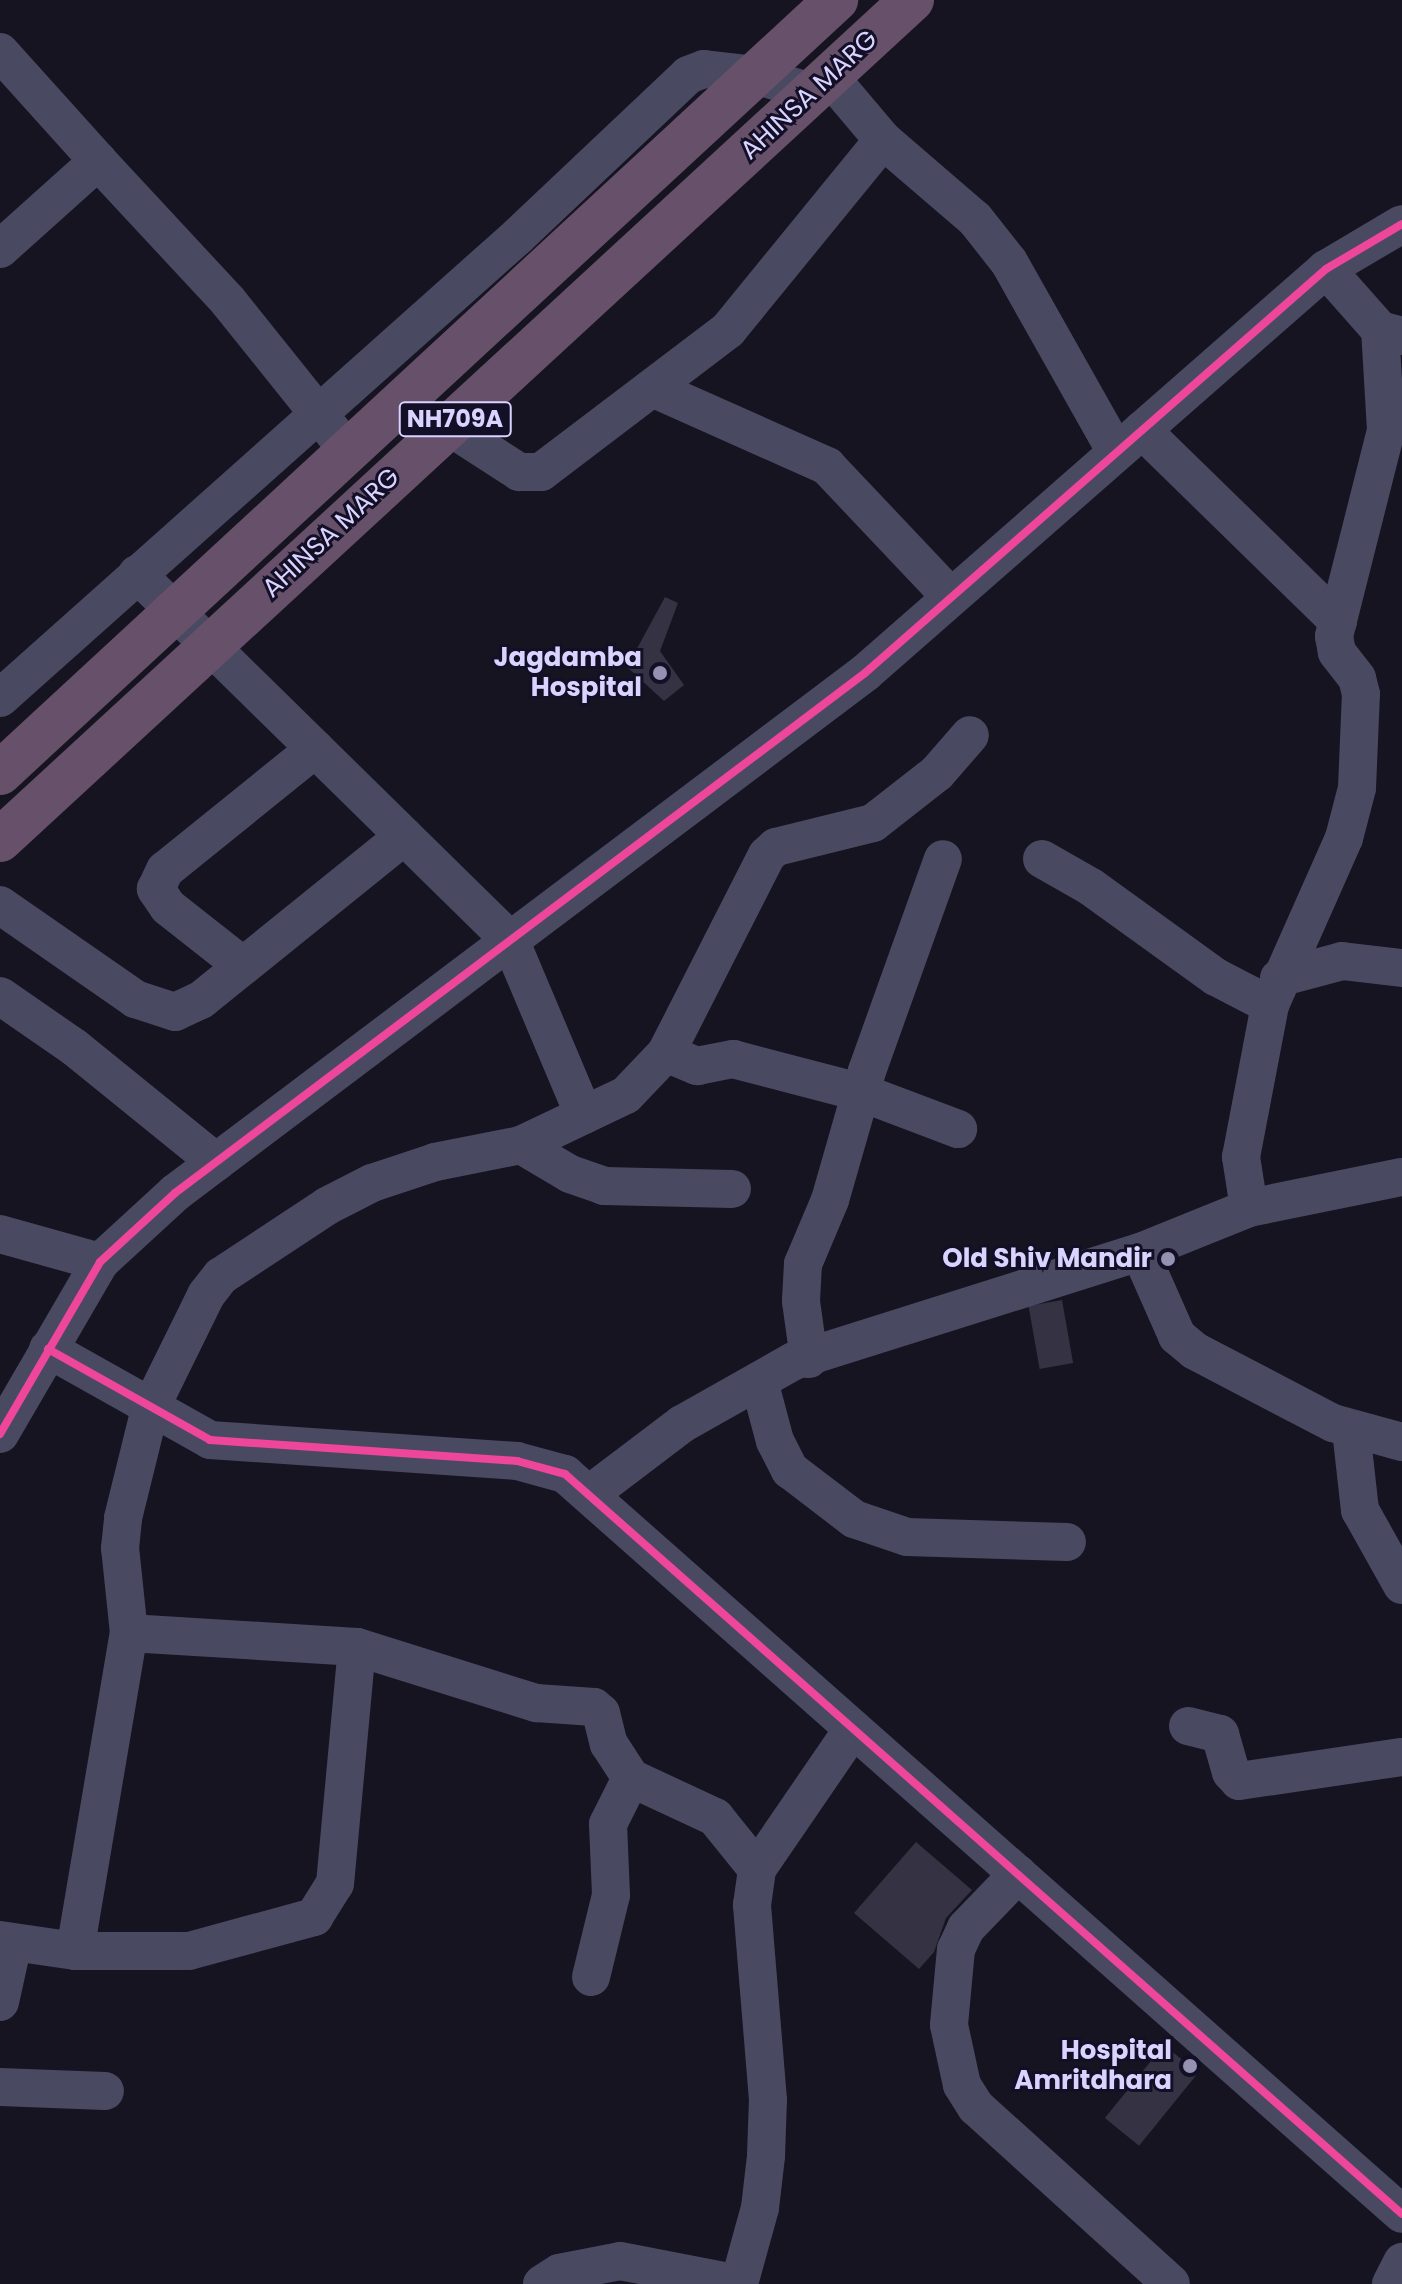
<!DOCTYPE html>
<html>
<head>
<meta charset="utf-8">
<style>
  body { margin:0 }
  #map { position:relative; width:1402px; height:2284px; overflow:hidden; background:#161421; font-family:Poppins,sans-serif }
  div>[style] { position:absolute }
  .building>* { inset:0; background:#343243; transform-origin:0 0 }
  .minor>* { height:38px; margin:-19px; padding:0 19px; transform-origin:19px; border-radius:19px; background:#4a4962 }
  .highway>* { height:44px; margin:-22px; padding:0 22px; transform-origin:22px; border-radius:22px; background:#67516a }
  .cycleway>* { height:8px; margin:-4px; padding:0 4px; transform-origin:4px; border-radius:4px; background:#ed469a }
  .dots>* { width:22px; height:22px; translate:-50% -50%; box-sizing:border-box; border:4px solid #130f26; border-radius:50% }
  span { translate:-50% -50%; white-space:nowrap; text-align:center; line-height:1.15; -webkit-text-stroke:6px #130f26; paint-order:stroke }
  .shield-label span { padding:2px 6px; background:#130f26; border:2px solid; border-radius:6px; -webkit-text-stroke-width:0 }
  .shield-label { font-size:24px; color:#d9d4ff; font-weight:700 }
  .street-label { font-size:26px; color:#d9d4ff }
  .poi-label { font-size:26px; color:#d9d4ff; font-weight:700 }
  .right { translate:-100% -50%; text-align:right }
</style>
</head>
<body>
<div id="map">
  <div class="building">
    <i style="clip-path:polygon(665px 597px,678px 603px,660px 651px,684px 685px,664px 701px,627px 667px)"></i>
    <i style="left:1062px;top:1300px;width:64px;height:34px;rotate:80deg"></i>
    <i style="clip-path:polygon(916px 1842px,972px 1890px,946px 1918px,934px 1952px,919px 1969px,854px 1913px)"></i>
    <i style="left:1164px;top:2045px;width:44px;height:94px;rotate:39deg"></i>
  </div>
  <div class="minor">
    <i style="left:0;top:52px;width:147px;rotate:48deg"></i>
    <i style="left:829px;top:76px;width:84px;rotate:49.8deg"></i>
    <i style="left:883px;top:140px;width:121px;rotate:40.7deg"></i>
    <i style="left:975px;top:219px;width:55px;rotate:51.7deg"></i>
    <i style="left:1009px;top:262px;width:218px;rotate:60.6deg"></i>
    <i style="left:0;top:249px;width:132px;rotate:-41.9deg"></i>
    <i style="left:98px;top:161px;width:191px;rotate:47.1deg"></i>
    <i style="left:228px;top:301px;width:193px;rotate:51.3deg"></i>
    <i style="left:1326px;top:269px;width:81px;rotate:48.5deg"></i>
    <i style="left:1380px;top:330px;width:23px;rotate:15deg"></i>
    <i style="left:652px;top:388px;width:192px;rotate:24deg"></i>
    <i style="left:827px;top:466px;width:180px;rotate:46.6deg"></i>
    <i style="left:448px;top:426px;width:85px;rotate:32.9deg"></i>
    <i style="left:519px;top:472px;width:22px"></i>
    <i style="left:541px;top:472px;width:235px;rotate:-37.2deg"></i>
    <i style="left:728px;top:330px;width:245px;rotate:-50.8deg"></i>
    <i style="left:1142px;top:430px;width:274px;rotate:44.3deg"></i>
    <i style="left:137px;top:574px;width:523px;rotate:44.46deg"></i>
    <i style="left:510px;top:940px;width:190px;rotate:67.1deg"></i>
    <i style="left:0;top:698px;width:694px;rotate:-41.73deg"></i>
    <i style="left:518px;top:236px;width:234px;rotate:-43.4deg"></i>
    <i style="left:688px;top:75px;width:17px;rotate:-21deg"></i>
    <i style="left:704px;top:69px;width:51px;rotate:6.7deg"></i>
    <i style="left:755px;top:75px;width:59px;rotate:16.9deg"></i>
    <i style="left:1042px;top:859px;width:56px;rotate:29.7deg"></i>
    <i style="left:1091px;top:887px;width:154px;rotate:35.8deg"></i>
    <i style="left:1216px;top:977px;width:61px;rotate:27.4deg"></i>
    <i style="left:0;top:905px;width:165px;rotate:34.8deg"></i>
    <i style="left:135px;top:999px;width:42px;rotate:18deg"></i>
    <i style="left:175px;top:1012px;width:29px;rotate:-25deg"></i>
    <i style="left:201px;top:1000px;width:261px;rotate:-38.9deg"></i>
    <i style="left:243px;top:966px;width:95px;rotate:-141.8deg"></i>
    <i style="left:168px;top:907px;width:22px;rotate:-124deg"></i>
    <i style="left:156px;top:889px;width:21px;rotate:-65deg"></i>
    <i style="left:165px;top:870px;width:193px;rotate:-38.9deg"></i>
    <i style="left:1279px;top:978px;width:65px;rotate:-15.1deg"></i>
    <i style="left:1342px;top:961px;width:60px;rotate:6.7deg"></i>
    <i style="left:0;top:996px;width:90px;rotate:34.6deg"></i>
    <i style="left:74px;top:1047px;width:183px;rotate:39deg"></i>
    <i style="left:666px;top:1053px;width:34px;rotate:23deg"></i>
    <i style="left:697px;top:1066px;width:37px;rotate:-11deg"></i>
    <i style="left:733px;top:1059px;width:131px;rotate:14.6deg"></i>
    <i style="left:860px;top:1092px;width:105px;rotate:20.7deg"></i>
    <i style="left:521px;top:1145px;width:57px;rotate:30.6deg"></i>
    <i style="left:570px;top:1174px;width:36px;rotate:19deg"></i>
    <i style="left:604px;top:1186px;width:128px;rotate:1.3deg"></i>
    <i style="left:1249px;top:1208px;width:52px;rotate:-98.9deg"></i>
    <i style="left:1241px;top:1157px;width:155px;rotate:-79.2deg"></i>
    <i style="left:1270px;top:1005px;width:183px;rotate:-66.1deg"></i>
    <i style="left:1344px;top:838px;width:52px;rotate:-75.4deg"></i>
    <i style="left:1357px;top:788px;width:94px;rotate:-87.6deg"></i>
    <i style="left:1361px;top:694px;width:16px;rotate:-104deg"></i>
    <i style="left:1357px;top:678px;width:33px;rotate:-128deg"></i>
    <i style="left:1337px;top:652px;width:16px;rotate:-101deg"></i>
    <i style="left:1334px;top:636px;width:212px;rotate:-75.8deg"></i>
    <i style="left:1386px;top:430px;width:100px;rotate:-93.4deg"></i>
    <i style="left:0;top:1234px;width:104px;rotate:15.6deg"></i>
    <i style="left:1140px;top:1252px;width:92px;rotate:66.2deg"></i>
    <i style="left:1177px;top:1336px;width:23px;rotate:40deg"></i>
    <i style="left:1195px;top:1351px;width:156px;rotate:27.6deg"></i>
    <i style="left:1333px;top:1423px;width:72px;rotate:15.4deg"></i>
    <i style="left:48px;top:1349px;width:186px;rotate:29.3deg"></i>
    <i style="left:210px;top:1440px;width:308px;rotate:3.9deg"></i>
    <i style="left:517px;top:1461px;width:50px;rotate:15.2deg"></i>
    <i style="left:565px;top:1474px;width:1117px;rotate:41.48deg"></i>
    <i style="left:809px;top:1359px;width:59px;rotate:-97.9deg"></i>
    <i style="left:801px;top:1301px;width:37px;rotate:-87deg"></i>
    <i style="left:803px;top:1264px;width:69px;rotate:-67.1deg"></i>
    <i style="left:830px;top:1200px;width:134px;rotate:-74deg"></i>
    <i style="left:867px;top:1071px;width:225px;rotate:-70.3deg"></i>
    <i style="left:759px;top:1381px;width:62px;rotate:75.1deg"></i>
    <i style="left:775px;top:1441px;width:33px;rotate:63deg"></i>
    <i style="left:790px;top:1470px;width:81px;rotate:37.4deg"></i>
    <i style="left:854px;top:1519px;width:56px;rotate:18.8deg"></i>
    <i style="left:907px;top:1537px;width:160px;rotate:1.8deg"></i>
    <i style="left:1351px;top:1430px;width:81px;rotate:83.6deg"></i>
    <i style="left:1360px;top:1510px;width:86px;rotate:60.8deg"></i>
    <i style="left:0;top:1434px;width:199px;rotate:-59.8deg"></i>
    <i style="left:100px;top:1262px;width:102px;rotate:-42.6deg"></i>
    <i style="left:175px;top:1193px;width:864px;rotate:-37deg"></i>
    <i style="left:865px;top:673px;width:613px;rotate:-41.23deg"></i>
    <i style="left:1326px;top:269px;width:88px;rotate:-30.6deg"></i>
    <i style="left:591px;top:1493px;width:114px;rotate:-37.2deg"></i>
    <i style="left:682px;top:1424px;width:129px;rotate:-29.4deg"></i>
    <i style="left:794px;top:1361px;width:363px;rotate:-17.5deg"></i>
    <i style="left:1140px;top:1252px;width:118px;rotate:-22deg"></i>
    <i style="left:1249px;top:1208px;width:156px;rotate:-11.5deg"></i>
    <i style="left:129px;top:1633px;width:228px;rotate:3.5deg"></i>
    <i style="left:357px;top:1647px;width:188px;rotate:17.4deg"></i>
    <i style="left:536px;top:1703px;width:58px;rotate:3.9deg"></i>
    <i style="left:594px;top:1707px;width:9px;rotate:41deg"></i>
    <i style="left:601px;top:1713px;width:32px;rotate:76deg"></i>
    <i style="left:609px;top:1744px;width:40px;rotate:57.1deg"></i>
    <i style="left:631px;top:1778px;width:93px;rotate:24.9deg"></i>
    <i style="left:715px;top:1817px;width:67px;rotate:51.1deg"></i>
    <i style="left:1188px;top:1726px;width:33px;rotate:14deg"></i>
    <i style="left:1220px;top:1734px;width:40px;rotate:74deg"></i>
    <i style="left:1231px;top:1772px;width:12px;rotate:48deg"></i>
    <i style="left:1239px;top:1781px;width:165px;rotate:-8.4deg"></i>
    <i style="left:1018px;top:1874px;width:75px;rotate:133.9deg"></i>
    <i style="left:966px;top:1928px;width:23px;rotate:115deg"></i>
    <i style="left:956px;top:1949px;width:76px;rotate:95.3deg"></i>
    <i style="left:949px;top:2025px;width:61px;rotate:77.8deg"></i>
    <i style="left:962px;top:2085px;width:26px;rotate:58deg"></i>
    <i style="left:976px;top:2107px;width:263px;rotate:42.2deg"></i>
    <i style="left:0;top:1940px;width:76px;rotate:8.3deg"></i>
    <i style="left:75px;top:1951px;width:114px"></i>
    <i style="left:189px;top:1951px;width:130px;rotate:-15.2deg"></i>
    <i style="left:314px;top:1917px;width:39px;rotate:-58deg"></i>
    <i style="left:335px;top:1884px;width:238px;rotate:-84.7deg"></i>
    <i style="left:75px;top:1951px;width:323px;rotate:-80.4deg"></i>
    <i style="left:129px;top:1633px;width:85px;rotate:-96deg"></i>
    <i style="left:120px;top:1548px;width:30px;rotate:-84deg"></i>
    <i style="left:123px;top:1518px;width:112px;rotate:-76.1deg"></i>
    <i style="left:150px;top:1409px;width:127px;rotate:-63.8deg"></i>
    <i style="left:206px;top:1295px;width:24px;rotate:-52deg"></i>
    <i style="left:221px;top:1276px;width:127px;rotate:-33.4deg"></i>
    <i style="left:327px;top:1206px;width:51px;rotate:-27.1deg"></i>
    <i style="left:372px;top:1183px;width:66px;rotate:-18.4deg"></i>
    <i style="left:435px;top:1162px;width:88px;rotate:-11.2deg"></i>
    <i style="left:521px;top:1145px;width:116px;rotate:-25.5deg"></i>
    <i style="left:626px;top:1095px;width:58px;rotate:-46.4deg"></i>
    <i style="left:666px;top:1053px;width:222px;rotate:-63deg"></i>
    <i style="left:767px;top:855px;width:12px;rotate:-42deg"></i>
    <i style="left:776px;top:847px;width:100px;rotate:-13.9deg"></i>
    <i style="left:873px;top:823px;width:81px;rotate:-38deg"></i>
    <i style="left:937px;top:773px;width:50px;rotate:-49deg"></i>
    <i style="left:591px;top:1977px;width:84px;rotate:-76.3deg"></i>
    <i style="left:611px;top:1895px;width:71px;rotate:-92.4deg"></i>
    <i style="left:608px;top:1824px;width:51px;rotate:-63.4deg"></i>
    <i style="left:0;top:2002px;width:60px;rotate:-77.6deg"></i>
    <i style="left:0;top:2087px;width:105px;rotate:2.2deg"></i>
    <i style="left:542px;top:2284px;width:20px;rotate:-33deg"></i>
    <i style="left:559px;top:2273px;width:62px;rotate:-11.1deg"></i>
    <i style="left:620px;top:2261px;width:121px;rotate:10.9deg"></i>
    <i style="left:739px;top:2284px;width:79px;rotate:-74.6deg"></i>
    <i style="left:760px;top:2208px;width:52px;rotate:-83.4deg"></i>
    <i style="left:766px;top:2156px;width:56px;rotate:-88deg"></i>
    <i style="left:768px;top:2100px;width:196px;rotate:-94.7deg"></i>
    <i style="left:752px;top:1905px;width:36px;rotate:-82deg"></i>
    <i style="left:757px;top:1869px;width:170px;rotate:-55.6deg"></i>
    <i style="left:1391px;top:2284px;width:25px;rotate:-63deg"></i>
  </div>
  <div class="highway">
    <i style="left:0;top:773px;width:1139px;rotate:-42.76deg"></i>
    <i style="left:0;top:840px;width:1240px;rotate:-42.65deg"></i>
  </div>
  <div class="cycleway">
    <i style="left:48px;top:1349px;width:186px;rotate:29.3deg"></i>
    <i style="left:210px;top:1440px;width:308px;rotate:3.9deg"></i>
    <i style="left:517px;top:1461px;width:50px;rotate:15.2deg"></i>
    <i style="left:565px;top:1474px;width:1117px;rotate:41.48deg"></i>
    <i style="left:0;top:1434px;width:199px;rotate:-59.8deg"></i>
    <i style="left:100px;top:1262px;width:102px;rotate:-42.6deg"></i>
    <i style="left:175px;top:1193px;width:864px;rotate:-37deg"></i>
    <i style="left:865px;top:673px;width:613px;rotate:-41.23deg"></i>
    <i style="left:1326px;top:269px;width:88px;rotate:-30.6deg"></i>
  </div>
  <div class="dots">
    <i style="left:660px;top:673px;background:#9591b1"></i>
    <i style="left:1168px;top:1259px;background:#9591b1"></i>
    <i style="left:1190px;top:2066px;background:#9591b1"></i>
  </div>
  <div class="shield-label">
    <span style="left:455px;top:419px">NH709A</span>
  </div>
  <div class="street-label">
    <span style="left:809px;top:95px;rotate:-43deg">AHINSA MARG</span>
    <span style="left:331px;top:533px;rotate:-43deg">AHINSA MARG</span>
  </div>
  <div class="poi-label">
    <span class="right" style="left:642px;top:673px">Jagdamba<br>Hospital</span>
    <span class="right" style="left:1152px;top:1259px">Old Shiv Mandir</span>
    <span class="right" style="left:1172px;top:2066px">Hospital<br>Amritdhara</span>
  </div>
</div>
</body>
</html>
